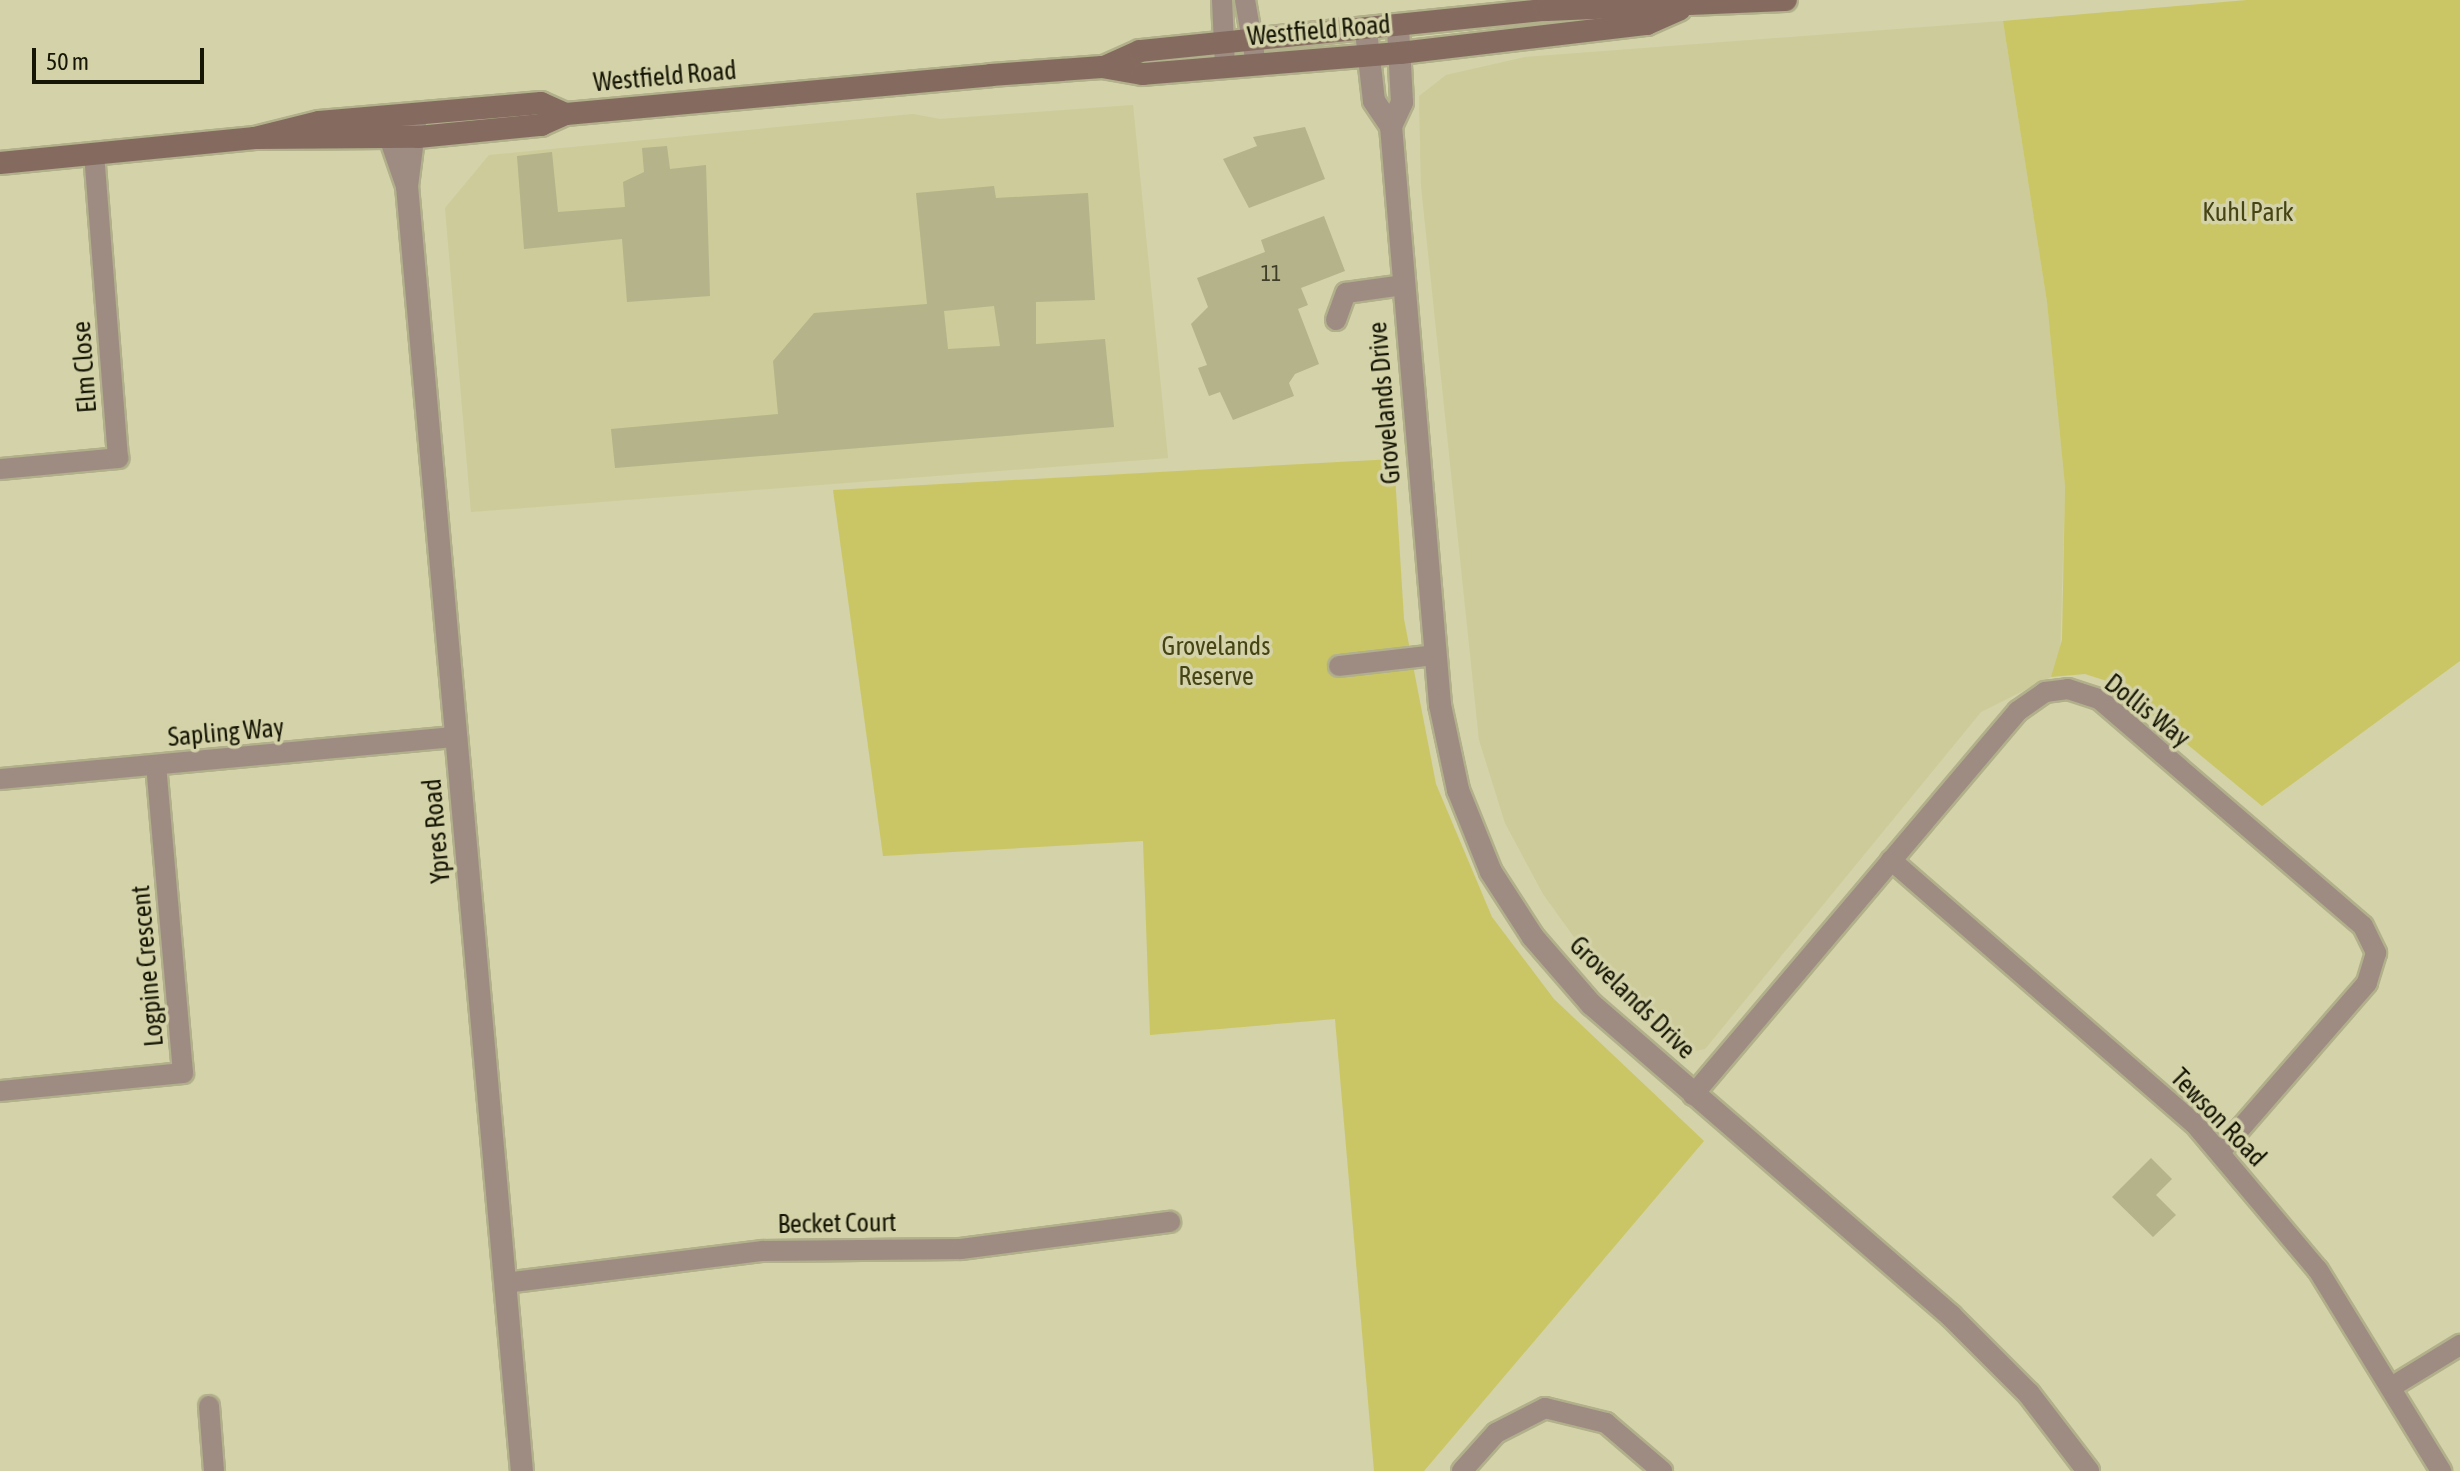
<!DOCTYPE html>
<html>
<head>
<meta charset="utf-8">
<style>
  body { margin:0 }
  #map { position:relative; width:2460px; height:1471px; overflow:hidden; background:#d3d2a8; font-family:"Asap Condensed",sans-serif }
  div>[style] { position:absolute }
  .built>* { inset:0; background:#cccb99 }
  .green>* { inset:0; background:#cac665 }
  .building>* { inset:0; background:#b4b38a }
  .roads { filter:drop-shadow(2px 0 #b1b08b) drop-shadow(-2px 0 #b1b08b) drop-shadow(0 2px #b1b08b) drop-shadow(0 -2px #b1b08b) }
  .minor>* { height:20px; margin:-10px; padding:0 10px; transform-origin:10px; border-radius:10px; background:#9e8c83 }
  .tertiary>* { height:22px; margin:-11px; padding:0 11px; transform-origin:11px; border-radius:11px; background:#9e8c83 }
  .secondary>* { height:22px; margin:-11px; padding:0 11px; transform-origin:11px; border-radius:11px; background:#856b5f }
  span { translate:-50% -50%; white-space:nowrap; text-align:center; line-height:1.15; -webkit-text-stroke:7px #d3d2a8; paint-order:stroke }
  .number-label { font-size:22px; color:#3e3d27 }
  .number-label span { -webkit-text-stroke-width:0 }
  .street-label { font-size:26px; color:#161606 }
  .park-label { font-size:26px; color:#464415 }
  .scale { position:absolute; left:32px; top:48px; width:172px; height:36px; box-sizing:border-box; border:4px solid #161606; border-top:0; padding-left:10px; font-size:24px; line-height:28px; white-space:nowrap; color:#161606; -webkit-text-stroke:6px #d3d2a8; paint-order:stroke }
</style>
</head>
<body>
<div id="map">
  <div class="built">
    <i style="clip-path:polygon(2003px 21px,2047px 302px,2065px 486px,2060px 657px,2051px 677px,1981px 712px,1705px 1049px,1684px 1053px,1618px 998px,1543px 894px,1505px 823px,1479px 740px,1421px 186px,1419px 96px,1446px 75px,1525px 57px)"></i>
    <i style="clip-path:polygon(1133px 105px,1168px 458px,471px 512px,445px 208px,489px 155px,913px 114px,940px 119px)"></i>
  </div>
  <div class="green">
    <i style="clip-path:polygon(2247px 0,2460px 0,2460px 661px,2262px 806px,2113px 683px,2085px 674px,2051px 677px,2062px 640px,2065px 486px,2047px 302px,2003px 21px)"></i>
    <i style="clip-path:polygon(1394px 459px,1404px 619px,1436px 784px,1492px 917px,1554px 999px,1704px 1141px,1424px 1471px,1374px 1471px,1335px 1019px,1150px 1035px,1143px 841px,883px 856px,833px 490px)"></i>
  </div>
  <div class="building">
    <i style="clip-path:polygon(1305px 127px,1325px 179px,1249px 208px,1223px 159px,1257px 146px,1253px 137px)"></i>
    <i style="clip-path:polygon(667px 146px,670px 169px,706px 165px,710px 296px,627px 302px,622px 239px,524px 249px,517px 156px,552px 152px,558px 212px,625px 207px,623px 182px,644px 172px,642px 148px)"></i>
    <i style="clip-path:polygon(evenodd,994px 186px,996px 198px,1088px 193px,1095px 300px,1036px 302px,1036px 344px,1105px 339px,1114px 427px,615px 468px,611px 429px,778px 414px,773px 361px,814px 313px,927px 304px,916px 193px,994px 186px,994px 306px,1000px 346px,948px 349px,944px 311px,994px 306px)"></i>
    <i style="clip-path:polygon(1324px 216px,1345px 271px,1301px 288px,1308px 305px,1298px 309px,1319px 364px,1295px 374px,1289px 383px,1294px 396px,1233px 420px,1220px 392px,1209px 396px,1198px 368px,1207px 365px,1191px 324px,1208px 307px,1197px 278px,1265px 252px,1261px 240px)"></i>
    <i style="clip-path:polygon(2151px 1158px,2172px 1179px,2156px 1195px,2176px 1215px,2153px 1237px,2112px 1197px)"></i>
  </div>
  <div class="roads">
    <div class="minor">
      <i style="left:1222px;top:0;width:67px;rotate:87.4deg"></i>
      <i style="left:1245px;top:0;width:65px;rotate:80.2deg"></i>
      <i style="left:1336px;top:320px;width:29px;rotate:-70deg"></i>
      <i style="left:1346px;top:293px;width:59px;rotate:-7.9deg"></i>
      <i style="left:0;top:469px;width:119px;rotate:-5.3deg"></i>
      <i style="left:118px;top:458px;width:305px;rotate:-94.5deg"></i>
      <i style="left:1339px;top:666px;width:97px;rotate:-6.5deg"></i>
      <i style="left:0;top:779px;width:459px;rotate:-5.3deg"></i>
      <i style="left:1891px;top:860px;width:401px;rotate:41deg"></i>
      <i style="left:2194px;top:1123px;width:192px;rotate:49.9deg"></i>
      <i style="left:2318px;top:1270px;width:236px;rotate:58.5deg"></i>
      <i style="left:0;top:1091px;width:184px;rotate:-5.6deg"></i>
      <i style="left:183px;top:1073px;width:308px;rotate:-95deg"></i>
      <i style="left:1693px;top:1095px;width:503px;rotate:-49.76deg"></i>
      <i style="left:2018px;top:711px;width:33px;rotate:-35deg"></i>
      <i style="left:2045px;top:692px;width:23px;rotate:-7deg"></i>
      <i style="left:2068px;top:689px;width:33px;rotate:18deg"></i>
      <i style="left:2099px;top:699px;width:348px;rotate:40.7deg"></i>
      <i style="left:2363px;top:926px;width:30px;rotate:64deg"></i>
      <i style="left:2376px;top:953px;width:31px;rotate:107deg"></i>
      <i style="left:2367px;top:983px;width:224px;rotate:131deg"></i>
      <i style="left:505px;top:1283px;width:260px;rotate:-7.1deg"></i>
      <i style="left:763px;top:1251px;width:198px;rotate:-0.6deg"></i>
      <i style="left:961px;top:1249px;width:211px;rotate:-7.4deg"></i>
      <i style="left:2393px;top:1386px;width:79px;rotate:-31.5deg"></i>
      <i style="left:209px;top:1406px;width:65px;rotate:85.6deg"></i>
      <i style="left:1462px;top:1471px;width:51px;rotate:-48.2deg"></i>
      <i style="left:1496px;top:1433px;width:55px;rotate:-27deg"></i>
      <i style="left:1545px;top:1408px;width:63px;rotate:13.8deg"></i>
      <i style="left:1606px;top:1423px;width:74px;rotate:40.6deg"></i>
    </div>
    <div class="tertiary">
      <i style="left:1366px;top:31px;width:70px;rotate:83.5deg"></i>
      <i style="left:1374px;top:101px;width:30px;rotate:56deg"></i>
      <i style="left:1391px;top:126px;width:581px;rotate:85.16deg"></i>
      <i style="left:1440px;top:705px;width:87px;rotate:78deg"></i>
      <i style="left:1458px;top:790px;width:88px;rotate:68.1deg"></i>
      <i style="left:1491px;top:872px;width:77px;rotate:57.1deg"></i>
      <i style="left:1533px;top:937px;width:89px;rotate:49.1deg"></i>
      <i style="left:1591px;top:1004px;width:476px;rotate:40.9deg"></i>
      <i style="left:1951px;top:1316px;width:110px;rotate:45deg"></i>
      <i style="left:2029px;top:1394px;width:97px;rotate:52.5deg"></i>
      <i style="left:416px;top:115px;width:72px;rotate:97.2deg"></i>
      <i style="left:407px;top:186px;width:1290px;rotate:84.89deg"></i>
      <i style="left:384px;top:120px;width:70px;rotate:70.8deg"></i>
      <i style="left:1391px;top:126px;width:26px;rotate:-65deg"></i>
      <i style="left:1402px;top:102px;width:73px;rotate:-93.1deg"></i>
    </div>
    <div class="secondary">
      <i style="left:1104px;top:67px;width:39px;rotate:-24deg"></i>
      <i style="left:1140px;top:51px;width:408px;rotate:-5.8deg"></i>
      <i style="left:1546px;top:10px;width:240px;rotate:-2.4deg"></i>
      <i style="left:255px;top:138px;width:163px;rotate:-0.4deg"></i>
      <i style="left:418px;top:137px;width:124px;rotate:-5.6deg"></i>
      <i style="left:541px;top:125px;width:27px;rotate:-24deg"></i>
      <i style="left:566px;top:114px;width:427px;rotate:-5.2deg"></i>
      <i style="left:991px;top:75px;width:111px;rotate:-4.1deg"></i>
      <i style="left:1102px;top:67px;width:42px;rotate:9.7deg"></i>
      <i style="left:1143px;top:74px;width:258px;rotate:-4.7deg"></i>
      <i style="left:1400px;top:53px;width:249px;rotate:-6.7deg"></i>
      <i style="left:1647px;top:24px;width:36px;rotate:-24deg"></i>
      <i style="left:0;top:163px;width:256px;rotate:-5.6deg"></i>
      <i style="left:255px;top:138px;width:66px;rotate:-14deg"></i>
      <i style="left:319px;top:122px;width:223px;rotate:-4.9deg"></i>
      <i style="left:541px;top:103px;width:27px;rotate:24deg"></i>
    </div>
  </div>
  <div class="number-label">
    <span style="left:1271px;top:274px">11</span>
  </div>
  <div class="street-label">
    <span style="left:1319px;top:31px;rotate:-5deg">Westfield Road</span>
    <span style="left:665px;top:77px;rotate:-5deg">Westfield Road</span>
    <span style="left:85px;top:367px;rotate:-94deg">Elm Close</span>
    <span style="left:1385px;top:403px;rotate:-95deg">Grovelands Drive</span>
    <span style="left:2147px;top:711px;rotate:38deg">Dollis Way</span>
    <span style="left:226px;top:733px;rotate:-5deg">Sapling Way</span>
    <span style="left:437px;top:831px;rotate:-95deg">Ypres Road</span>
    <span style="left:148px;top:966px;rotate:-95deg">Logpine Crescent</span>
    <span style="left:1632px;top:998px;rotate:44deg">Grovelands Drive</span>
    <span style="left:2218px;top:1118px;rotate:46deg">Tewson Road</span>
    <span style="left:837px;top:1224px;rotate:-1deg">Becket Court</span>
  </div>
  <div class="park-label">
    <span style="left:2248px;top:213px">Kuhl Park</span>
    <span style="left:1216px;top:662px">Grovelands<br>Reserve</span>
  </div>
  <div class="scale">50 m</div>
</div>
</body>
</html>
